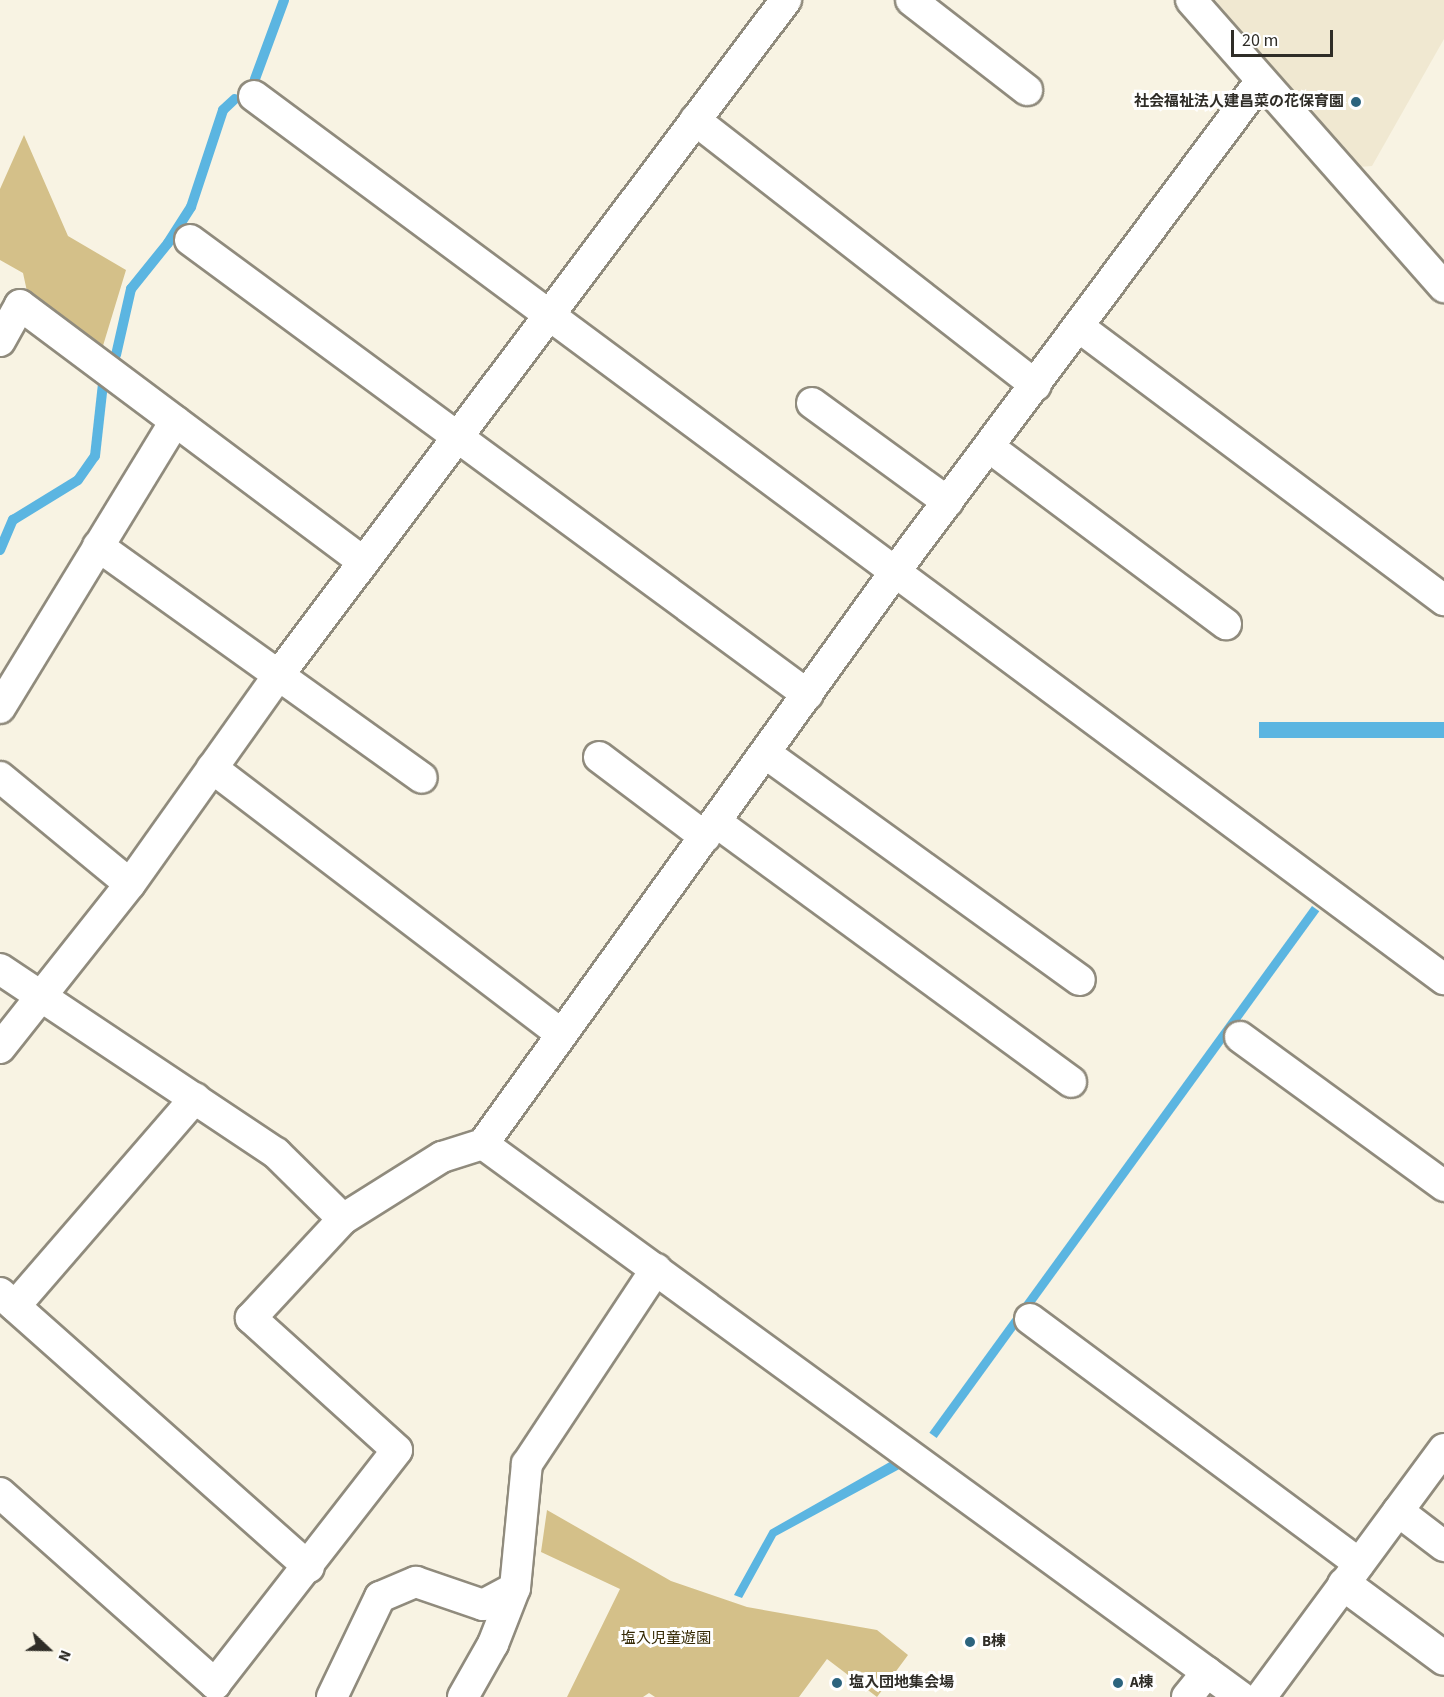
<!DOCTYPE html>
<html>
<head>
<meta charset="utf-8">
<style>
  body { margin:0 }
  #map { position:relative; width:1444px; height:1697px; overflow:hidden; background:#f8f3e3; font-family:"Source Sans 3","Noto Sans JP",sans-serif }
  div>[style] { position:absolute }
  .built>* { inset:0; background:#f0e8d1 }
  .green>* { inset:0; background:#d4c089 }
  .water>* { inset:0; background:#5bb5e1; transform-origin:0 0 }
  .stream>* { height:10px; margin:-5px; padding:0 5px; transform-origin:5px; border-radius:5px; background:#5bb5e1 }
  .roads { filter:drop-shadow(2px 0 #908b7d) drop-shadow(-2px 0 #908b7d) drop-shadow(0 2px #908b7d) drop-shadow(0 -2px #908b7d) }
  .minor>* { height:30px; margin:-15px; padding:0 15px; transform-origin:15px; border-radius:15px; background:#fff }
  .tertiary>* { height:33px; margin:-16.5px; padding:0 16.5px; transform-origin:16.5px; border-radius:16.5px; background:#fff }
  .dots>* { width:16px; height:16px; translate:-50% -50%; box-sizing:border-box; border:3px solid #fff; border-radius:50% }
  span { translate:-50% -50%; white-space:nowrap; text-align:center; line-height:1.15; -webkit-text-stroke:6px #fff; paint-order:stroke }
  .poi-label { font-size:15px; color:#2f2d27; font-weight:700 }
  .right { translate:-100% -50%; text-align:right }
  .left { translate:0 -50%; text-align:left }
  .park-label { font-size:15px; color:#342803 }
  .north { position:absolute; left:18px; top:1619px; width:60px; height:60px; -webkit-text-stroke:4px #fff; paint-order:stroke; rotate:112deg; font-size:16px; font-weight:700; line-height:24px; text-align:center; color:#2f2d27 }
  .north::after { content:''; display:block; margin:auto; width:21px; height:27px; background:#2f2d27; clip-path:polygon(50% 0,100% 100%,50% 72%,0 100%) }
  .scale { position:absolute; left:1231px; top:30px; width:102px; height:27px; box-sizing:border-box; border:3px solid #2f2d27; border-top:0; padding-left:8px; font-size:18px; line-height:21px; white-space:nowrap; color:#2f2d27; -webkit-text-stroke:4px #fff; paint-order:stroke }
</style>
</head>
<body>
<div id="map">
  <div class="built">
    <i style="clip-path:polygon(1215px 0,1444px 0,1444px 39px,1372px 166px,1359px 167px)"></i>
  </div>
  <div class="green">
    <i style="clip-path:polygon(24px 135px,68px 236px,126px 270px,102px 349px,28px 296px,23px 273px,0 260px,0 189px)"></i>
    <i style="clip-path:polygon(547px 1510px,671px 1581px,747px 1607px,877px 1630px,908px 1655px,877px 1697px,827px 1659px,799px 1697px,655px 1697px,649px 1693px,643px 1697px,567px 1697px,620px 1589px,541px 1552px)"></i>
  </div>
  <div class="water">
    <i style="left:1444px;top:722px;width:16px;height:185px;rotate:90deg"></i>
    <i style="left:1312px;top:906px;width:9px;height:651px;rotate:36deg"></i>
    <i style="clip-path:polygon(895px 1459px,905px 1466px,776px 1536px,742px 1598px,734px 1595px,770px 1530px)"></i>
  </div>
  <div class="stream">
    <i style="left:255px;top:79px;width:84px;rotate:-69.8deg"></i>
    <i style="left:116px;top:355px;width:68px;rotate:-77.2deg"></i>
    <i style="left:131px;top:289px;width:59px;rotate:-51.2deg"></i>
    <i style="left:168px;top:243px;width:43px;rotate:-57.4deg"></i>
    <i style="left:191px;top:207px;width:102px;rotate:-71.7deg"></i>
    <i style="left:223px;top:110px;width:16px;rotate:-43deg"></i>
    <i style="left:0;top:550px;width:33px;rotate:-67deg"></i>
    <i style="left:13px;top:520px;width:76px;rotate:-31.6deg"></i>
    <i style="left:78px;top:480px;width:29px;rotate:-55deg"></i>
    <i style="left:95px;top:456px;width:72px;rotate:-83.7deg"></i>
  </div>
  <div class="roads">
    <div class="minor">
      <i style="left:911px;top:0;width:147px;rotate:37.8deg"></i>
      <i style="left:1191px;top:0;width:383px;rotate:48.6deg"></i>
      <i style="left:254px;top:96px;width:1482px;rotate:36.58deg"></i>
      <i style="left:695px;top:120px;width:432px;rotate:37.9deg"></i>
      <i style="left:190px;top:240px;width:767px;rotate:36.36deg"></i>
      <i style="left:1079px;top:327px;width:456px;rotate:36.8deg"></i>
      <i style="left:0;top:341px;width:41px;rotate:-60.9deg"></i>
      <i style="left:20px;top:305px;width:429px;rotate:36.8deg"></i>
      <i style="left:812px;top:403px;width:168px;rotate:36.1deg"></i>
      <i style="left:989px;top:447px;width:296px;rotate:36.8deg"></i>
      <i style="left:98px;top:546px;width:398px;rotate:35.6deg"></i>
      <i style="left:0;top:708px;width:336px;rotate:-58.6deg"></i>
      <i style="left:765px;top:753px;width:388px;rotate:35.8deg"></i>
      <i style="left:599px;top:757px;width:133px;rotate:37deg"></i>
      <i style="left:212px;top:768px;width:439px;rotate:37.3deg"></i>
      <i style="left:0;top:777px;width:168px;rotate:39.5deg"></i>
      <i style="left:716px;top:822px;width:440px;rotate:36.2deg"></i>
      <i style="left:0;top:969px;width:332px;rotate:33.7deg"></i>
      <i style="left:276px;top:1153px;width:94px;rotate:44.6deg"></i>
      <i style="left:1240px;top:1037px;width:253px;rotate:36.1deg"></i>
      <i style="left:0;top:1048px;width:209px;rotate:-51.6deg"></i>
      <i style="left:130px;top:884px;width:255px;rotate:-54.6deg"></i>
      <i style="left:278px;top:676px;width:846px;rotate:-53.08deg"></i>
      <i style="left:483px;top:1144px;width:938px;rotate:36.11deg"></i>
      <i style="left:0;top:1293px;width:413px;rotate:41.6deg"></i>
      <i style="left:15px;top:1306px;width:275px;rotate:-49.1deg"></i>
      <i style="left:1030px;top:1319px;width:410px;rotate:36.6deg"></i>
      <i style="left:0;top:1493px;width:288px;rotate:41.6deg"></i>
      <i style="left:215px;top:1684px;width:296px;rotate:-52.1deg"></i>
      <i style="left:397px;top:1450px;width:197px;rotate:-137.9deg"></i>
      <i style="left:251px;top:1318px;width:135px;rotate:-47.1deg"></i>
      <i style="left:343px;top:1219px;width:117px;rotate:-32.1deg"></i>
      <i style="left:442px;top:1157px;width:43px;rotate:-17.6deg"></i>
      <i style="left:483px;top:1144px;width:704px;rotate:-54.25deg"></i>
      <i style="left:894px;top:573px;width:612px;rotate:-53.3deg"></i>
      <i style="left:1398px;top:1511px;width:58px;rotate:37.3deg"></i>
      <i style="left:332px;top:1697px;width:111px;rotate:-64.4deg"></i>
      <i style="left:380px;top:1597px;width:39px;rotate:-23deg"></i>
      <i style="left:416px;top:1582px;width:71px;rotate:18.9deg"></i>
      <i style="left:483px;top:1605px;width:36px;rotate:-28deg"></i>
      <i style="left:463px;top:1697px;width:61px;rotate:-60.5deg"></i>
      <i style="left:493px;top:1644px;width:60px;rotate:-68.6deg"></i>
      <i style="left:515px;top:1588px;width:125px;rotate:-84.5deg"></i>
      <i style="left:527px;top:1464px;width:234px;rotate:-56.5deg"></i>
      <i style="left:1187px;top:1697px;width:32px;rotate:-51deg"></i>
      <i style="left:1261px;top:1697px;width:308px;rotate:-53.6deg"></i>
    </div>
    <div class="tertiary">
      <i style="left:1344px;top:1584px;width:124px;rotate:36.5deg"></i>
    </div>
  </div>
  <div class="dots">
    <i style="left:1356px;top:102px;background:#2c647e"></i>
    <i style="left:970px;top:1642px;background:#2c647e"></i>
    <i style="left:837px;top:1683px;background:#2c647e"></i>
    <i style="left:1118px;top:1683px;background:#2c647e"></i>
  </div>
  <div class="poi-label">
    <span class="right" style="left:1344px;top:102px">社会福祉法人建昌菜の花保育園</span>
    <span class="left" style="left:982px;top:1642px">B棟</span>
    <span class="left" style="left:849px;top:1683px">塩入団地集会場</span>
    <span class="left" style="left:1130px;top:1683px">A棟</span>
  </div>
  <div class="park-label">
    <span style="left:666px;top:1639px">塩入児童遊園</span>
  </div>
  <div class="north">N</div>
  <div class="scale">20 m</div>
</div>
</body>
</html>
